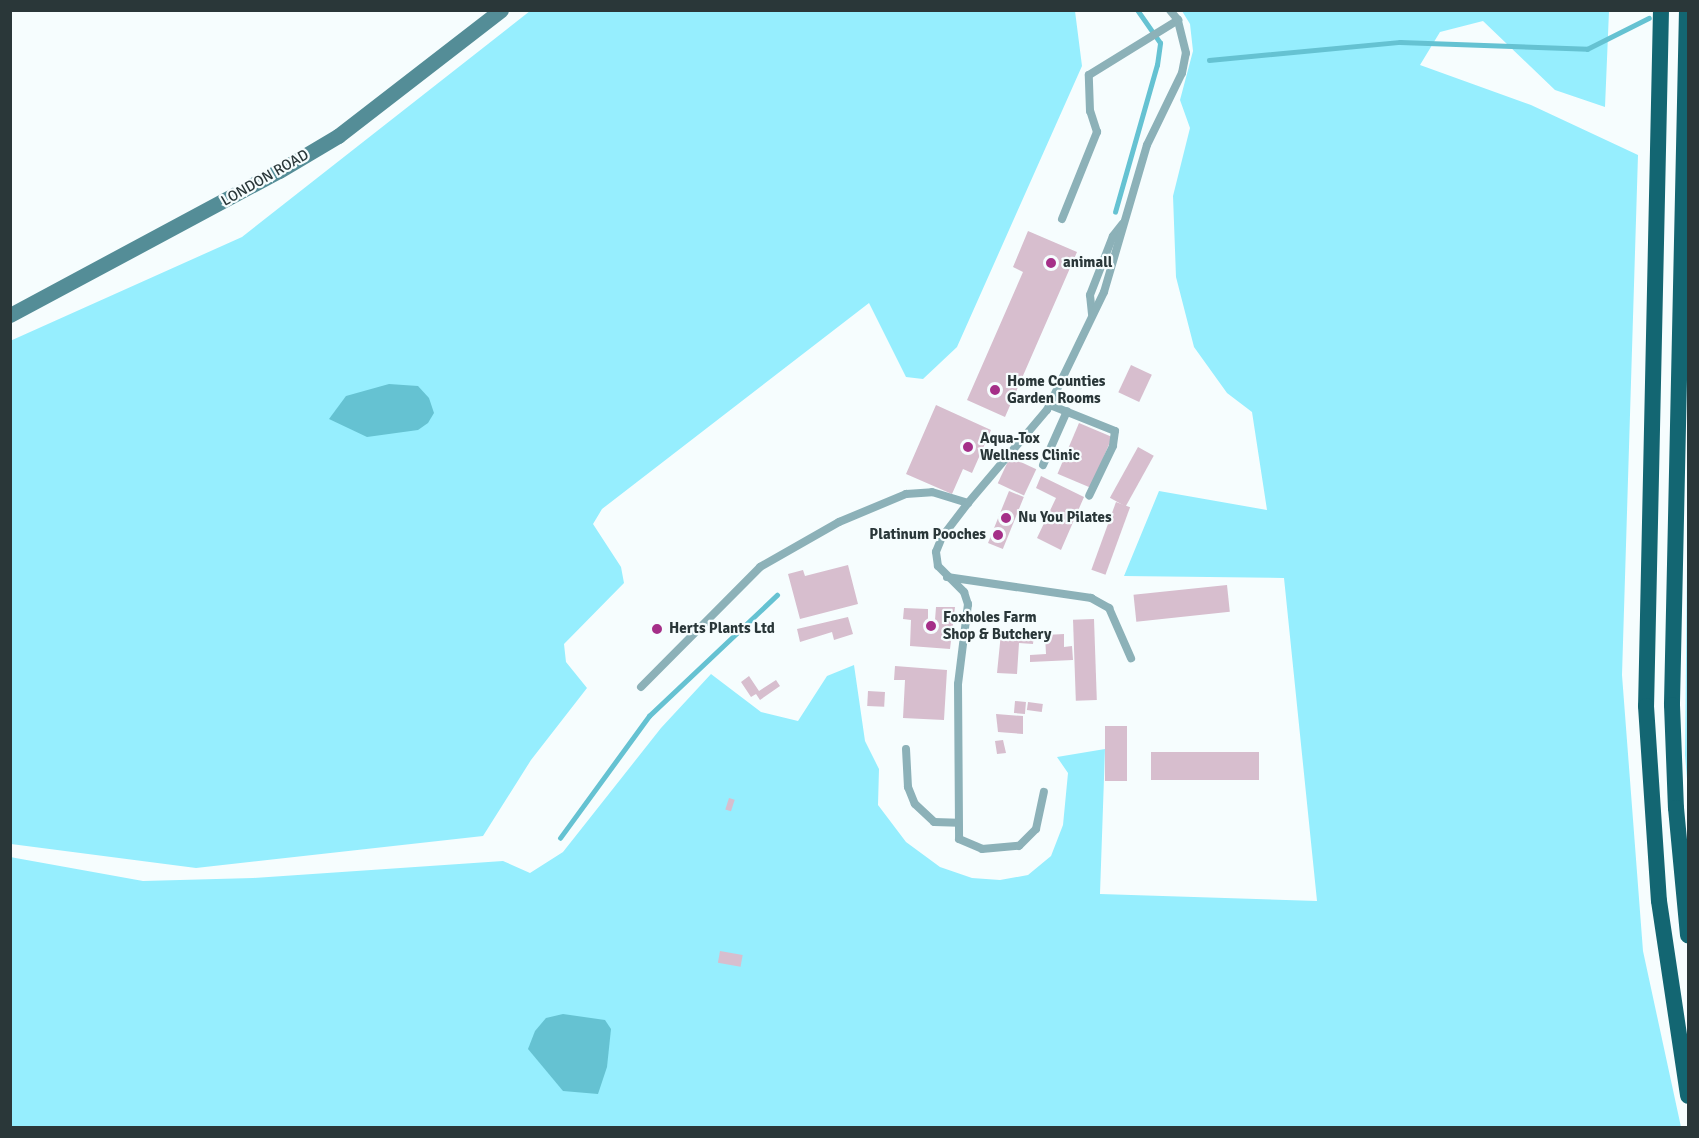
<!DOCTYPE html>
<html>
<head>
<meta charset="utf-8">
<style>
  body { margin:0 }
  #map { position:relative; width:1699px; height:1138px; overflow:hidden; background:#f6fdfe; font-family:Signika,sans-serif }
  div>[style] { position:absolute }
  .green>* { inset:0; background:#96eefe }
  .water>* { inset:0; background:#65c2d2 }
  .stream>* { height:4.5px; margin:-2.25px; padding:0 2.25px; transform-origin:2.25px; border-radius:2.25px; background:#65c2d2 }
  .building>* { inset:0; background:#d7bece; transform-origin:0 0 }
  .service>* { height:8px; margin:-4px; padding:0 4px; transform-origin:4px; border-radius:4px; background:#8cb1b8 }
  .secondary>* { height:15px; margin:-7.5px; padding:0 7.5px; transform-origin:7.5px; border-radius:7.5px; background:#548d97 }
  .trunk>* { height:16px; margin:-8px; padding:0 8px; transform-origin:8px; border-radius:8px; background:#136672 }
  .dots>* { width:16px; height:16px; translate:-50% -50%; box-sizing:border-box; border:3px solid #f6fdfe; border-radius:50% }
  span { translate:-50% -50%; white-space:nowrap; text-align:center; line-height:1.15; -webkit-text-stroke:4.5px #f6fdfe; paint-order:stroke }
  .street-label { font-size:15px; color:#2a3739 }
  .poi-label { font-size:15px; color:#2a3739; font-weight:700 }
  .left { translate:0 -50%; text-align:left }
  .right { translate:-100% -50%; text-align:right }
  .frame { position:absolute; inset:0; border:12px solid #2a3739; pointer-events:none }
</style>
</head>
<body>
<div id="map">
  <div class="green">
    <i style="clip-path:polygon(530px 11px,1075px 11px,1082px 66px,957px 347px,923px 379px,906px 377px,869px 303px,602px 509px,593px 524px,621px 567px,624px 583px,564px 644px,566px 662px,587px 688px,531px 760px,483px 836px,196px 868px,11px 844px,10px 341px,242px 237px)"></i>
    <i style="clip-path:polygon(1182px 11px,1609px 11px,1605px 107px,1555px 90px,1483px 21px,1440px 32px,1420px 65px,1531px 105px,1638px 155px,1622px 675px,1643px 951px,1681px 1127px,11px 1127px,10px 857px,143px 881px,253px 878px,503px 861px,530px 873px,563px 852px,661px 728px,711px 674px,761px 712px,798px 721px,827px 676px,854px 665px,865px 741px,879px 769px,878px 805px,906px 842px,940px 867px,972px 878px,1000px 880px,1028px 875px,1051px 856px,1063px 825px,1068px 773px,1057px 757px,1105px 749px,1100px 894px,1317px 901px,1284px 578px,1124px 576px,1159px 491px,1267px 510px,1252px 412px,1227px 393px,1194px 347px,1176px 277px,1173px 196px,1190px 128px,1180px 100px,1193px 51px,1190px 24px)"></i>
    <i style="clip-path:polygon(1688px 471px,1688px 791px,1685px 755px)"></i>
  </div>
  <div class="water">
    <i style="clip-path:polygon(389px 384px,418px 386px,429px 398px,434px 413px,428px 423px,418px 430px,367px 437px,329px 419px,346px 396px)"></i>
    <i style="clip-path:polygon(563px 1014px,605px 1020px,611px 1029px,607px 1067px,598px 1094px,563px 1091px,528px 1049px,535px 1031px,546px 1018px)"></i>
  </div>
  <div class="stream">
    <i style="left:1209px;top:60px;width:192px;rotate:-5.4deg"></i>
    <i style="left:1400px;top:42px;width:187px;rotate:2.1deg"></i>
    <i style="left:1587px;top:49px;width:69px;rotate:-26.6deg"></i>
    <i style="left:1115px;top:212px;width:153px;rotate:-74.1deg"></i>
    <i style="left:1157px;top:65px;width:22px;rotate:-82deg"></i>
    <i style="left:1160px;top:43px;width:40px;rotate:-124.9deg"></i>
    <i style="left:560px;top:838px;width:151px;rotate:-53.9deg"></i>
    <i style="left:649px;top:716px;width:176px;rotate:-43.4deg"></i>
  </div>
  <div class="building">
    <i style="clip-path:polygon(1028px 231px,1077px 252px,1005px 417px,967px 400px,1023px 272px,1013px 267px)"></i>
    <i style="left:1131px;top:365px;width:23px;height:30px;rotate:25deg"></i>
    <i style="clip-path:polygon(936px 405px,991px 430px,972px 473px,963px 469px,952px 494px,906px 474px)"></i>
    <i style="left:1079px;top:423px;width:36px;height:55px;rotate:23deg"></i>
    <i style="left:1138px;top:447px;width:18px;height:58px;rotate:29deg"></i>
    <i style="left:1010px;top:457px;width:29px;height:29px;rotate:25deg"></i>
    <i style="clip-path:polygon(1041px 476px,1084px 497px,1061px 550px,1037px 538px,1056px 498px,1036px 488px)"></i>
    <i style="left:1009px;top:491px;width:16px;height:56px;rotate:22deg"></i>
    <i style="left:1116px;top:502px;width:15px;height:72px;rotate:20deg"></i>
    <i style="clip-path:polygon(848px 565px,858px 604px,800px 619px,788px 574px,803px 570px,805px 576px)"></i>
    <i style="left:1227px;top:585px;width:27px;height:94px;rotate:84deg"></i>
    <i style="clip-path:polygon(936px 607px,955px 607px,950px 649px,910px 646px,911px 620px,903px 619px,904px 608px,928px 609px,928px 619px,935px 620px)"></i>
    <i style="clip-path:polygon(848px 617px,853px 634px,834px 640px,832px 632px,800px 642px,797px 629px)"></i>
    <i style="left:1094px;top:619px;width:81px;height:21px;rotate:88deg"></i>
    <i style="clip-path:polygon(1001px 633px,1034px 635px,1033px 644px,1019px 643px,1017px 674px,997px 673px)"></i>
    <i style="clip-path:polygon(1064px 634px,1064px 647px,1072px 646px,1073px 660px,1030px 662px,1030px 655px,1046px 654px,1045px 635px)"></i>
    <i style="clip-path:polygon(895px 666px,947px 670px,944px 720px,903px 718px,905px 680px,894px 680px)"></i>
    <i style="clip-path:polygon(749px 676px,759px 691px,776px 680px,780px 686px,760px 700px,756px 694px,751px 697px,741px 682px)"></i>
    <i style="left:868px;top:691px;width:17px;height:15px;rotate:3deg"></i>
    <i style="left:1015px;top:701px;width:11px;height:12px;rotate:5deg"></i>
    <i style="left:1028px;top:702px;width:15px;height:8px;rotate:8deg"></i>
    <i style="clip-path:polygon(996px 714px,1023px 716px,1023px 734px,998px 732px)"></i>
    <i style="left:1105px;top:726px;width:22px;height:55px"></i>
    <i style="clip-path:polygon(1003px 740px,1006px 753px,997px 754px,995px 741px)"></i>
    <i style="left:1151px;top:752px;width:108px;height:28px"></i>
    <i style="left:729px;top:798px;width:6px;height:12px;rotate:18deg"></i>
    <i style="left:720px;top:951px;width:23px;height:12px;rotate:10deg"></i>
  </div>
  <div class="service">
    <i style="left:1062px;top:219px;width:94px;rotate:-68.1deg"></i>
    <i style="left:1097px;top:132px;width:22px;rotate:-108deg"></i>
    <i style="left:1090px;top:111px;width:36px;rotate:-92deg"></i>
    <i style="left:1089px;top:75px;width:105px;rotate:-31.7deg"></i>
    <i style="left:1092px;top:314px;width:19px;rotate:-96deg"></i>
    <i style="left:1090px;top:295px;width:63px;rotate:-68.7deg"></i>
    <i style="left:1113px;top:236px;width:16px;rotate:-52deg"></i>
    <i style="left:1050px;top:405px;width:70px;rotate:21.8deg"></i>
    <i style="left:1115px;top:431px;width:15px;rotate:98deg"></i>
    <i style="left:1113px;top:446px;width:55px;rotate:115.6deg"></i>
    <i style="left:1043px;top:465px;width:59px;rotate:-66deg"></i>
    <i style="left:968px;top:503px;width:43px;rotate:127.4deg"></i>
    <i style="left:942px;top:537px;width:16px;rotate:112deg"></i>
    <i style="left:936px;top:552px;width:14px;rotate:82deg"></i>
    <i style="left:938px;top:566px;width:37px;rotate:45deg"></i>
    <i style="left:964px;top:592px;width:13px;rotate:72deg"></i>
    <i style="left:968px;top:604px;width:81px;rotate:97.1deg"></i>
    <i style="left:958px;top:684px;width:155px;rotate:89.6deg"></i>
    <i style="left:959px;top:839px;width:25px;rotate:23deg"></i>
    <i style="left:982px;top:849px;width:37px;rotate:-5deg"></i>
    <i style="left:1019px;top:846px;width:24px;rotate:-45deg"></i>
    <i style="left:1036px;top:829px;width:38px;rotate:-78deg"></i>
    <i style="left:947px;top:577px;width:146px;rotate:8.3deg"></i>
    <i style="left:1091px;top:598px;width:21px;rotate:29deg"></i>
    <i style="left:1109px;top:608px;width:55px;rotate:66.3deg"></i>
    <i style="left:641px;top:687px;width:169px;rotate:-45.2deg"></i>
    <i style="left:760px;top:567px;width:91px;rotate:-29.7deg"></i>
    <i style="left:839px;top:522px;width:73px;rotate:-22.7deg"></i>
    <i style="left:906px;top:494px;width:26px;rotate:-4deg"></i>
    <i style="left:932px;top:492px;width:38px;rotate:17deg"></i>
    <i style="left:968px;top:503px;width:122px;rotate:-49.7deg"></i>
    <i style="left:1047px;top:410px;width:131px;rotate:-64.2deg"></i>
    <i style="left:1104px;top:292px;width:153px;rotate:-73.7deg"></i>
    <i style="left:1147px;top:145px;width:80px;rotate:-64.1deg"></i>
    <i style="left:1182px;top:73px;width:20px;rotate:-79deg"></i>
    <i style="left:1186px;top:53px;width:34px;rotate:-104deg"></i>
    <i style="left:1178px;top:20px;width:13px;rotate:-129deg"></i>
    <i style="left:906px;top:749px;width:38px;rotate:87deg"></i>
    <i style="left:908px;top:787px;width:18px;rotate:68deg"></i>
    <i style="left:915px;top:804px;width:26px;rotate:43deg"></i>
    <i style="left:934px;top:822px;width:24px;rotate:2deg"></i>
  </div>
  <div class="secondary">
    <i style="left:10px;top:315px;width:305px;rotate:-28.2deg"></i>
    <i style="left:279px;top:171px;width:69px;rotate:-30.7deg"></i>
    <i style="left:338px;top:136px;width:206px;rotate:-37.7deg"></i>
  </div>
  <div class="trunk">
    <i style="left:1661px;top:10px;width:696px;rotate:91.23deg"></i>
    <i style="left:1646px;top:706px;width:195px;rotate:86.2deg"></i>
    <i style="left:1659px;top:901px;width:197px;rotate:81.5deg"></i>
    <i style="left:1687px;top:10px;width:695px;rotate:91.24deg"></i>
    <i style="left:1672px;top:705px;width:103px;rotate:87.8deg"></i>
    <i style="left:1676px;top:808px;width:128px;rotate:84.6deg"></i>
  </div>
  <div class="dots">
    <i style="left:1051px;top:263px;background:#a52f88"></i>
    <i style="left:995px;top:390px;background:#a52f88"></i>
    <i style="left:968px;top:447px;background:#a52f88"></i>
    <i style="left:1006px;top:518px;background:#a52f88"></i>
    <i style="left:998px;top:535px;background:#a52f88"></i>
    <i style="left:931px;top:626px;background:#a52f88"></i>
    <i style="left:657px;top:629px;background:#a52f88"></i>
  </div>
  <div class="street-label">
    <span style="left:265px;top:178px;rotate:-30deg">LONDON ROAD</span>
  </div>
  <div class="poi-label">
    <span class="left" style="left:1063px;top:263px">animall</span>
    <span class="left" style="left:1007px;top:390px">Home Counties<br>Garden Rooms</span>
    <span class="left" style="left:980px;top:447px">Aqua-Tox<br>Wellness Clinic</span>
    <span class="left" style="left:1018px;top:518px">Nu You Pilates</span>
    <span class="right" style="left:986px;top:535px">Platinum Pooches</span>
    <span class="left" style="left:943px;top:626px">Foxholes Farm<br>Shop &amp; Butchery</span>
    <span class="left" style="left:669px;top:629px">Herts Plants Ltd</span>
  </div>
  <div class="frame"></div>
</div>
</body>
</html>
